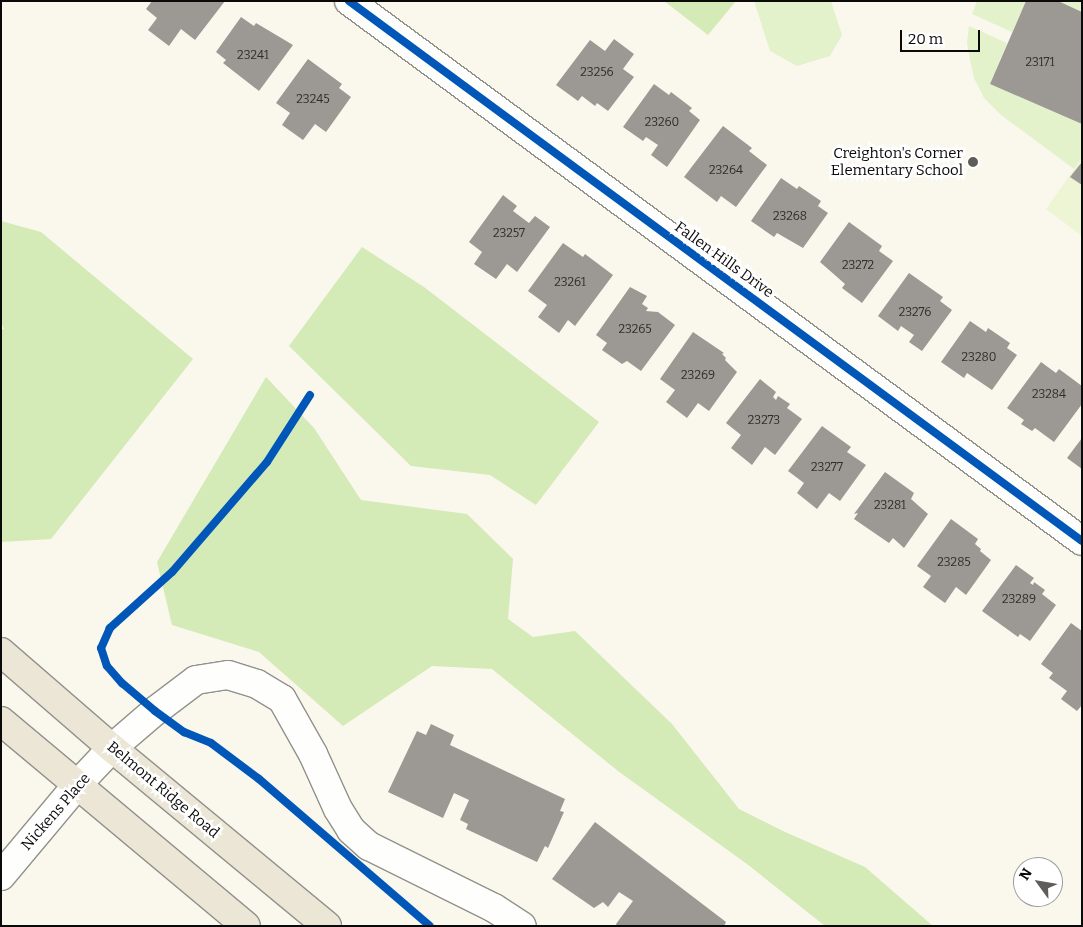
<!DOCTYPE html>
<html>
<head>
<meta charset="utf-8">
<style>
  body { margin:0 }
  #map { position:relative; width:1083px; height:927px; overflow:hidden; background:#faf7ed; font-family:Bitter,serif }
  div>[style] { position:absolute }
  .green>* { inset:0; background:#e3f2ca }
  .forest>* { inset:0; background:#d4eab7 }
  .pitch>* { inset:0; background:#edf5d5 }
  .building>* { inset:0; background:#9c9994 }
  .roads { filter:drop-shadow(1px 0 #92918c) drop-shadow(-1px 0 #92918c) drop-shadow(0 1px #92918c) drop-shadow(0 -1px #92918c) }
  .minor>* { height:28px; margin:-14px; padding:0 14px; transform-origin:14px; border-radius:14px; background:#fefefc }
  .major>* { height:28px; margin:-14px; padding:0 14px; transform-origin:14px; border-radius:14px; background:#ece6d6 }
  .cycleway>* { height:8px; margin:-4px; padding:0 4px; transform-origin:4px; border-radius:4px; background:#0057b8 }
  .dots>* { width:14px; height:14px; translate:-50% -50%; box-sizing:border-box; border:2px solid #fff; border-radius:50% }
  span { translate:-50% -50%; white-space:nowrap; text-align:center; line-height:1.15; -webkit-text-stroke:5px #fff; paint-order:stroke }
  .number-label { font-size:12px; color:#2e2e2c }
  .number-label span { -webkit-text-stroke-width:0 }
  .poi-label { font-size:15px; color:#0a0a0a }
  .right { translate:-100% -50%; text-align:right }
  .street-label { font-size:15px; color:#0a0a0a }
  .frame { position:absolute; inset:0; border:2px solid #0a0a0a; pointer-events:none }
  .north { position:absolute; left:1013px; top:857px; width:50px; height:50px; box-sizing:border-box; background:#fff; border:1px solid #9d9d9d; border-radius:50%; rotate:302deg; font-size:14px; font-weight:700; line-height:20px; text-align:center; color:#0a0a0a }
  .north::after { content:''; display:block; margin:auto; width:18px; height:22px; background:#5e5d59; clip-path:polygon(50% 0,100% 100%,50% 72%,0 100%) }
  .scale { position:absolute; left:900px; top:30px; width:80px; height:22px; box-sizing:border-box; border:2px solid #0a0a0a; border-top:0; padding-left:6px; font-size:15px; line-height:18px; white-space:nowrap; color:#0a0a0a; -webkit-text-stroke:4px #fff; paint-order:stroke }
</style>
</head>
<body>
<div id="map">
  <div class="green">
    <i style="clip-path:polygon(754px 1px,831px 1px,842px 35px,830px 56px,797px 66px,770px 51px)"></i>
    <i style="clip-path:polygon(977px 1px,1026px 1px,1012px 32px,972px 14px)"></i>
    <i style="clip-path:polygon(1058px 1px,1082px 1px,1082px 12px)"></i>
    <i style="clip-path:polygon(969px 26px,1007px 43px,990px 84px,1082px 124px,1082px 158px,1074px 169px,1001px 115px,984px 98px,974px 78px,970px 60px,967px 43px)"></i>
  </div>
  <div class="forest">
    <i style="clip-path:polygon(664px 1px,736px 1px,708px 35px)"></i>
    <i style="clip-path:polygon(1px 221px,41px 232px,193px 359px,51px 539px,1px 542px,1px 330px,4px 329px,1px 322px)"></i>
    <i style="clip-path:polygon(362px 247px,424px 287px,599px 422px,536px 505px,490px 475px,411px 466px,289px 346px)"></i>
    <i style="clip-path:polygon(266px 377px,314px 428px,361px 500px,467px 514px,513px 559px,508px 619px,533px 637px,575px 631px,672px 724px,739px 809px,785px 832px,865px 867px,933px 926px,825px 926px,747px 864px,618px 771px,492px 669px,432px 666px,343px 726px,259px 652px,172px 625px,157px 562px)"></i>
  </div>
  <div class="pitch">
    <i style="clip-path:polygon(1082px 158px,1082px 236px,1046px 209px)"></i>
  </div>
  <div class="building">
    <i style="clip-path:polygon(152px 1px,225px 1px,195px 40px,181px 29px,169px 46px,148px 30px,157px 18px,146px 9px)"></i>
    <i style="clip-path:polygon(1026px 1px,1058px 1px,1082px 12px,1082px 124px,990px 84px)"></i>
    <i style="clip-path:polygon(241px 17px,254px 26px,256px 23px,293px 45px,259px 91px,223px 63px,226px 60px,216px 52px)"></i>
    <i style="clip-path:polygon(614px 39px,634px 54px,623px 69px,634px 77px,608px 111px,597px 103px,595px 106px,582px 96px,578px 101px,556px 85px,590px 40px,605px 51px)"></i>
    <i style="clip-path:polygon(308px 59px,342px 84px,339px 88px,351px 97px,326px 132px,315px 124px,303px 140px,282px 125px,290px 113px,276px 103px)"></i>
    <i style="clip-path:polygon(654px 84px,669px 95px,671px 92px,692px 108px,689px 111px,700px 120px,667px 167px,651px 155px,658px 145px,646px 137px,643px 141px,623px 127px)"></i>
    <i style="clip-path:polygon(723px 126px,752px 148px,749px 151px,767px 165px,736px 207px,721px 196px,717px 202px,684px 177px)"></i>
    <i style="clip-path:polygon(1082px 162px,1082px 185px,1070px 177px)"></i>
    <i style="clip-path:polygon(781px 178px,797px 189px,799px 186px,821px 201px,818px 206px,828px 213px,803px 248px,777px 233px,774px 237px,751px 221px)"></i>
    <i style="clip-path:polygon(503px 195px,517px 206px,513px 211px,529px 223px,535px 216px,550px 227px,517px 272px,507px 264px,496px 279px,474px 264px,482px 252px,469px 242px)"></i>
    <i style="clip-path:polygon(849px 222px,882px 246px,879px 251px,893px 261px,862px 303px,842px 288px,845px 284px,820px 262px)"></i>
    <i style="clip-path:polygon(563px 243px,583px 257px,585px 254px,613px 275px,575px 326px,568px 320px,559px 333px,538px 317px,547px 305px,528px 291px)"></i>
    <i style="clip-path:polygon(909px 273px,943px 297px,940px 301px,952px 310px,922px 351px,909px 342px,914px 335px,901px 326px,898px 331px,878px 316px)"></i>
    <i style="clip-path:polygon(630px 287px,647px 296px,642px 304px,648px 308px,646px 311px,658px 312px,675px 325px,641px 371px,627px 361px,622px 364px,602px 350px,607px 343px,596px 335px)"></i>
    <i style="clip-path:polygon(970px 321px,986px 332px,988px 328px,1010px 343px,1007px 348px,1017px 355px,992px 390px,967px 373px,964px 378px,941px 362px)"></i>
    <i style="clip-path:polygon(693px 332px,724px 353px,722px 354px,726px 358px,725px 360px,737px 372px,709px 411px,698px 403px,687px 418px,666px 402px,675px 390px,660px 379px)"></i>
    <i style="clip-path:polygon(1041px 362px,1056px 373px,1059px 369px,1082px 386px,1082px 404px,1054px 442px,1035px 428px,1032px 431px,1021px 424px,1024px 420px,1007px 408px)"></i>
    <i style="clip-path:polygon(760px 379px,776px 392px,773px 397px,776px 400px,778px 396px,790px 404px,787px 408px,802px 419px,775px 455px,765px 447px,752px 465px,731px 448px,741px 435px,726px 423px)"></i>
    <i style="clip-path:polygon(822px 426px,851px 447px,847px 452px,866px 465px,840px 501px,829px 493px,817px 509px,797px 493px,804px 483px,788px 471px)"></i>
    <i style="clip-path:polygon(1082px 438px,1082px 469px,1067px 458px)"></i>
    <i style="clip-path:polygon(885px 472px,914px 493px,911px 499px,928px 514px,904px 548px,893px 538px,889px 543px,854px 519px,858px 513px,854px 514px)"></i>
    <i style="clip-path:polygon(951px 519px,978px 539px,975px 544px,981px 549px,980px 551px,991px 560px,966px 595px,956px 587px,945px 603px,923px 587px,931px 576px,917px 566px)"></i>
    <i style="clip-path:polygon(1016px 565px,1034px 578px,1030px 583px,1033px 585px,1034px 582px,1045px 590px,1042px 594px,1056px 605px,1030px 641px,1020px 634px,1018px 637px,982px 611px)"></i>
    <i style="clip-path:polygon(1071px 623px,1082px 631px,1082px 705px,1077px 711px,1061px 699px,1067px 691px,1049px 678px,1053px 673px,1041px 664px)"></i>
    <i style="clip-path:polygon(431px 724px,454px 735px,450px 745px,565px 799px,560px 811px,564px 812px,548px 848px,545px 846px,537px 862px,466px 829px,468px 824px,460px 820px,469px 800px,454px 793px,443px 818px,388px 792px,417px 731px,426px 735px)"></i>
    <i style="clip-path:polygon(595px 822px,726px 922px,724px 926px,617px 926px,616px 924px,633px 901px,619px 892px,608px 907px,603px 902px,594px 908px,552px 879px)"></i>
  </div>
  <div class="roads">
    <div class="minor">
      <i style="left:349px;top:1px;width:910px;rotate:36.38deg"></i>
      <i style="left:1px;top:876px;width:120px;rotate:-50.1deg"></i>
      <i style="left:78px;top:784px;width:50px;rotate:-46.6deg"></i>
      <i style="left:112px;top:748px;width:57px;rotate:-40.7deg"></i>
      <i style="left:155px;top:711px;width:51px;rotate:-37.1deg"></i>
      <i style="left:196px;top:680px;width:32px;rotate:-9deg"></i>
      <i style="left:228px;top:675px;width:30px;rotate:17deg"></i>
      <i style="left:257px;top:684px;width:29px;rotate:31deg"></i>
      <i style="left:282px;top:699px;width:63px;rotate:60.6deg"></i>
      <i style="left:313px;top:754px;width:60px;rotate:65.6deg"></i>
      <i style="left:338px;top:809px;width:25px;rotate:58deg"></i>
      <i style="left:351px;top:830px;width:24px;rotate:42deg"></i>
      <i style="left:369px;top:846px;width:140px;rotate:26.4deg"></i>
      <i style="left:494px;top:908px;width:33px;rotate:33deg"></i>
    </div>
    <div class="major">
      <i style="left:1px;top:652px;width:147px;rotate:40.9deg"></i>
      <i style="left:112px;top:748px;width:279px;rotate:39.6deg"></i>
      <i style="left:1px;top:721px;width:319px;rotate:39.9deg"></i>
    </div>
  </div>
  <div class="cycleway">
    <i style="left:349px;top:1px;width:910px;rotate:36.38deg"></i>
    <i style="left:310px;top:395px;width:80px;rotate:122.7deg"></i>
    <i style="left:267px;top:462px;width:145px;rotate:130.8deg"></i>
    <i style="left:172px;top:572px;width:84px;rotate:137.9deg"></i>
    <i style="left:110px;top:628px;width:22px;rotate:114deg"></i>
    <i style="left:101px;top:648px;width:19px;rotate:72deg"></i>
    <i style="left:107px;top:666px;width:23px;rotate:49deg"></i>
    <i style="left:122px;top:683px;width:43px;rotate:40.3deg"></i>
    <i style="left:155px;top:711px;width:36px;rotate:36deg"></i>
    <i style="left:184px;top:732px;width:29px;rotate:22deg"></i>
    <i style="left:211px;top:743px;width:60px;rotate:36.9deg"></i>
    <i style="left:259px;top:779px;width:225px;rotate:40.7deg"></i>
  </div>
  <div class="dots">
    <i style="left:973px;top:162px;background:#5e5d59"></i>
  </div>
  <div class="number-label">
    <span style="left:253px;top:56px">23241</span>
    <span style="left:1040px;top:63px">23171</span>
    <span style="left:597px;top:73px">23256</span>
    <span style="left:313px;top:100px">23245</span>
    <span style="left:662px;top:123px">23260</span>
    <span style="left:726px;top:171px">23264</span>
    <span style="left:790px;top:217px">23268</span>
    <span style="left:509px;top:234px">23257</span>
    <span style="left:858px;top:266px">23272</span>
    <span style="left:570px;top:283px">23261</span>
    <span style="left:915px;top:313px">23276</span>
    <span style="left:635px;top:330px">23265</span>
    <span style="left:979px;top:358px">23280</span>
    <span style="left:698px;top:376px">23269</span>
    <span style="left:1049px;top:395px">23284</span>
    <span style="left:764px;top:421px">23273</span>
    <span style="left:827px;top:468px">23277</span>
    <span style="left:890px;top:506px">23281</span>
    <span style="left:954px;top:563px">23285</span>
    <span style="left:1019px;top:600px">23289</span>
  </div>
  <div class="poi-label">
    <span class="right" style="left:963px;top:162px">Creighton's Corner<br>Elementary School</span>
  </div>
  <div class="street-label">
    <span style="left:724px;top:260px;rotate:36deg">Fallen Hills Drive</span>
    <span style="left:163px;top:790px;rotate:40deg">Belmont Ridge Road</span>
    <span style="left:56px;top:812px;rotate:-49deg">Nickens Place</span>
  </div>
  <div class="frame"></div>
  <div class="north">N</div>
  <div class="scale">20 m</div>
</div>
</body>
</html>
